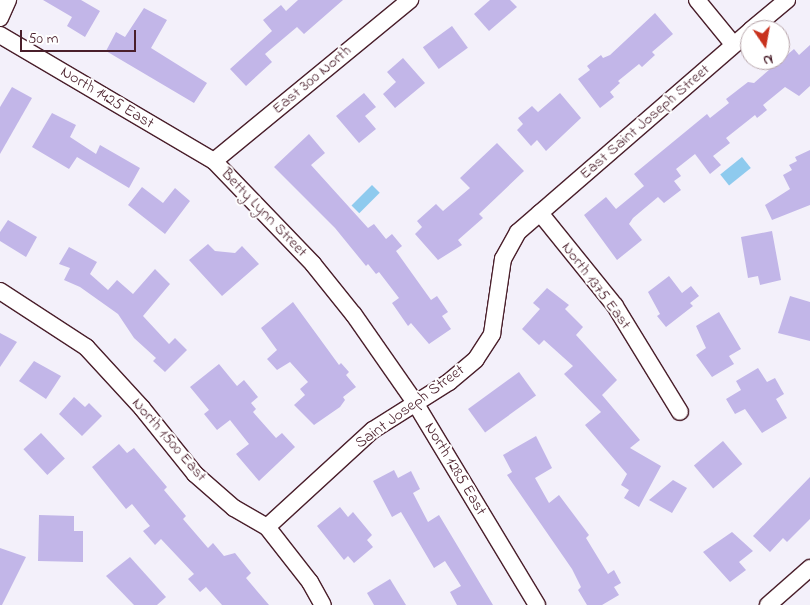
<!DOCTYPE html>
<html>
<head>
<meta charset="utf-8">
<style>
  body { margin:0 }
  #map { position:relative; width:810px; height:605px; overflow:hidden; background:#f3f0fa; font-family:"Indie Flower",sans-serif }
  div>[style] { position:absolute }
  .water>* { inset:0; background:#8ecaee; transform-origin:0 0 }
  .building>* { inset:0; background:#c2b6e8; transform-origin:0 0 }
  .roads { filter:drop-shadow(1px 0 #4a1f2b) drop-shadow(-1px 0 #4a1f2b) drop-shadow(0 1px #4a1f2b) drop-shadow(0 -1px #4a1f2b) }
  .street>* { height:16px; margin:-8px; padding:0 8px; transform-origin:8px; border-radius:8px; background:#fff }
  span { translate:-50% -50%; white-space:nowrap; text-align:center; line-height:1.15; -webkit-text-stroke:4px #fff; paint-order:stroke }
  .street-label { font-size:16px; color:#4a1f2b }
  .north { position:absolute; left:740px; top:20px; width:50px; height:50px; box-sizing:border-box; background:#fff; border:1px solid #b7a5aa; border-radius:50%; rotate:168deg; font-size:14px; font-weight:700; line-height:20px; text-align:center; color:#4a1f2b }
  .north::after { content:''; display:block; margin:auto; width:18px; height:22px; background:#c8321e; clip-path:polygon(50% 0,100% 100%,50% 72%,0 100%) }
  .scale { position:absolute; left:20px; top:30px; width:116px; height:22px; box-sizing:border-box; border:2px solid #4a1f2b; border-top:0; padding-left:6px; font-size:15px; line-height:18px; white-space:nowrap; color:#4a1f2b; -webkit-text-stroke:4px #fff; paint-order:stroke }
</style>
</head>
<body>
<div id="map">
  <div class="water">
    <i style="left:742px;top:157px;width:14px;height:28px;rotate:51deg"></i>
    <i style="left:372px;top:185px;width:11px;height:29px;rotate:45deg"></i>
  </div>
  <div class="building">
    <i style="clip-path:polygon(43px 0,81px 0,100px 11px,85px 37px,67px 26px,72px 17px)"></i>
    <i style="clip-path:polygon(298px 0,343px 0,304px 34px,297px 27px,265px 54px,272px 62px,246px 86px,230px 69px,272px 31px,263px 20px,281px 5px,286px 11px)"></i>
    <i style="clip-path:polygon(490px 0,510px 0,517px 7px,489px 31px,474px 14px)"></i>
    <i style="clip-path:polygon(144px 8px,167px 20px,151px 48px,207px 83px,194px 103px,106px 51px,116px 32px,125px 37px)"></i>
    <i style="clip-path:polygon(655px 13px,673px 34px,652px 52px,655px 55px,642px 67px,639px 64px,618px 81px,620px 83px,610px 92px,614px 97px,600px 108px,578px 79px,590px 70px,587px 66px,601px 55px,603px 58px,610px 55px)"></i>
    <i style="left:452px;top:26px;width:27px;height:36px;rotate:54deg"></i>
    <i style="clip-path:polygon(810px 45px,810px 86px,799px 96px,785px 87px,763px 105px,767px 110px,757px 118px,755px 115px,726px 138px,730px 143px,713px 156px,721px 165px,710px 174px,695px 154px,676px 169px,681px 176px,674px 181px,681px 190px,664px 203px,658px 197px,633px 218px,629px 224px,642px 240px,617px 260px,584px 215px,606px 197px,616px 209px,644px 186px,634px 174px,707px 114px,710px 118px,729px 103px,726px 99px,748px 82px,754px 83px,770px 69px,762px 60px,781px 60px,794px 49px,799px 55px)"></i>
    <i style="clip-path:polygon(403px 58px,425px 83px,395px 108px,383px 94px,396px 82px,387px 72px)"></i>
    <i style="clip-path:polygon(12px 87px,32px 98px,0 154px,0 107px)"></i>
    <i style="clip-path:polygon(364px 93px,376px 107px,365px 116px,376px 129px,359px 143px,336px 116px)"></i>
    <i style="clip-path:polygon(560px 93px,581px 118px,546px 151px,537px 140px,531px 146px,517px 130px,523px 124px,518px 118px,532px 106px,538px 112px)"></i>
    <i style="clip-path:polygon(52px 113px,76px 125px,70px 137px,96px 154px,100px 145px,140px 168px,129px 188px,77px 157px,69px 169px,32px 147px)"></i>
    <i style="clip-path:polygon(309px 134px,325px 153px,311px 165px,368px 228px,374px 224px,386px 239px,392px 234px,402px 246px,396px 251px,431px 300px,437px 296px,448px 312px,442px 316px,451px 329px,429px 344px,411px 323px,408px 326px,392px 303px,399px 298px,379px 272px,376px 274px,368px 264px,366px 266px,335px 228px,274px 167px)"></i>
    <i style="clip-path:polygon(497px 143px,524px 171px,479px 214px,483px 218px,458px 240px,462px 245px,438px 260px,415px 234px,422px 227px,417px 221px,436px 204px,443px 211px,470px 188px,460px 178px)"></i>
    <i style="clip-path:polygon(810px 150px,810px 205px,772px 220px,765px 205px,790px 189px,783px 175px,792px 170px,789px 165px,797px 161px,795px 157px)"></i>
    <i style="clip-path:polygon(142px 187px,163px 203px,175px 188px,190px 201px,165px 234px,128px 205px)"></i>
    <i style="clip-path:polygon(8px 220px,37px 237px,26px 257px,0 241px,0 232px)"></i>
    <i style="clip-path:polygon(772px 231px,781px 280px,760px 285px,758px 276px,748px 278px,741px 237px)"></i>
    <i style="clip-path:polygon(208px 244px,215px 251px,235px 253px,242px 246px,259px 264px,222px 296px,189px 260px)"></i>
    <i style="clip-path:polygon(69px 247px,97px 262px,90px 274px,108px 290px,117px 280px,133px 294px,155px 269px,170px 284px,143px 316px,169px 344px,175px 338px,187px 350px,165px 372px,153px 361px,156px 358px,134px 338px,118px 314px,80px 287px,64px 280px,70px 268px,59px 264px)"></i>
    <i style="clip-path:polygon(669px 276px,682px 293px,691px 286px,699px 296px,690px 303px,693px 306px,666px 327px,657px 316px,660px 314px,648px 292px)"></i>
    <i style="clip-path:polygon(547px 288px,569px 305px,565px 309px,583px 327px,576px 335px,617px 380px,602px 395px,640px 440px,630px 448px,661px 466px,639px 507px,624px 498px,629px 490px,621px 485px,627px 474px,585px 425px,601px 412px,564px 374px,573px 366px,544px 340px,539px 345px,522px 329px,540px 309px,533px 303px)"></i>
    <i style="clip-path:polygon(790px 296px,810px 302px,810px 341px,778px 333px)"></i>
    <i style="clip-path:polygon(293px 302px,339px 365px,341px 363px,349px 372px,346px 375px,356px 387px,343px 397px,345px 400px,340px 407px,314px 425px,294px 405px,305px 395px,300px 389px,308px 382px,290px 362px,277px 370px,267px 359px,277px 350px,261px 328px)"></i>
    <i style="clip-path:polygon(719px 312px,741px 349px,729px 356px,734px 364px,712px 377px,696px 355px,706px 348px,696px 326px)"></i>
    <i style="clip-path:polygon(0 333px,17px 342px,0 367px)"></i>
    <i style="clip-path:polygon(34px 361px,61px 376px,46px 399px,19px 381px)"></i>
    <i style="clip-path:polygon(219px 364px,237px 386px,244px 380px,258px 397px,251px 403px,256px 409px,253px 412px,276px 438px,282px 433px,295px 447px,259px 481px,236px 454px,249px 444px,230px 420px,217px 430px,204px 414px,209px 410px,190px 387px)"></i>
    <i style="clip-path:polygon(758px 368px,767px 382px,775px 378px,784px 394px,776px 399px,787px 418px,762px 433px,745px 409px,735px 414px,726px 399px,741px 390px,736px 381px)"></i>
    <i style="left:519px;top:372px;width:29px;height:63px;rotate:54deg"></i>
    <i style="clip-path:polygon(74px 397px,85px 407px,89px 403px,102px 416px,82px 436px,59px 414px)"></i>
    <i style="left:41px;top:433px;width:35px;height:24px;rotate:47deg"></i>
    <i style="clip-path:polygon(536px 436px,552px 468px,535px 478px,549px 503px,559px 495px,589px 535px,586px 538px,608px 574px,614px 570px,621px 583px,614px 587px,619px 595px,602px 605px,587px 605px,578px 590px,581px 587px,572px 569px,507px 475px,512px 472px,503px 455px)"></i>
    <i style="left:723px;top:441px;width:30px;height:38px;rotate:50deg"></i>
    <i style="clip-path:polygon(119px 444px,127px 453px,134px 448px,167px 487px,164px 490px,186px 516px,183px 519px,208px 548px,213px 543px,224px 556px,235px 553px,251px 573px,246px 578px,269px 605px,222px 605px,206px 587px,200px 592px,188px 579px,194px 574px,161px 539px,155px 545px,143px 531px,150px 526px,132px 504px,126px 509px,92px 467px)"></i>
    <i style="clip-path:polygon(394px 470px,398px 478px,411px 471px,420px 489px,413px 493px,428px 522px,439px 515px,493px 605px,457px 605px,450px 592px,461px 586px,445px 561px,434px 568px,401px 512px,392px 517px,373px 481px)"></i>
    <i style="clip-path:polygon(810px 477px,810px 519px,787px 542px,783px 538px,770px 552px,753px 536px)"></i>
    <i style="clip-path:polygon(673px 480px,687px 488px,672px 513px,649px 500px)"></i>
    <i style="clip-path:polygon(340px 507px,348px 517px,353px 512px,372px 535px,367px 540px,373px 547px,354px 563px,348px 556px,344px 560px,317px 526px)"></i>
    <i style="clip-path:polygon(39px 515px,74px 516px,74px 531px,83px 531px,83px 562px,38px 561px)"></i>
    <i style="clip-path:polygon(732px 532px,753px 551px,739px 562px,746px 570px,730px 582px,703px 552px)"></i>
    <i style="clip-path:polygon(0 548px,26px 557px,2px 605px,0 605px)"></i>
    <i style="clip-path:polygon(130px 557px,166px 597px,157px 605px,134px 605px,106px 576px)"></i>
    <i style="clip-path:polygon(390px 579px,406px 605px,374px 605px,367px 593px)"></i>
  </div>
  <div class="roads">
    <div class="street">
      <i style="left:697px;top:0;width:57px;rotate:50.7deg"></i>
      <i style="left:0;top:18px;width:20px;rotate:-66deg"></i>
      <i style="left:751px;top:30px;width:47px;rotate:-39.8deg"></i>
      <i style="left:0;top:35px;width:248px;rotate:30.5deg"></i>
      <i style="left:214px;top:161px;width:143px;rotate:46.1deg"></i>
      <i style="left:313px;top:264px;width:65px;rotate:51.2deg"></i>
      <i style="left:354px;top:315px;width:105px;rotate:55.1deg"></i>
      <i style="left:414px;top:401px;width:238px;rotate:58.9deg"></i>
      <i style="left:214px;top:161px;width:254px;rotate:-39.4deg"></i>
      <i style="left:540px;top:213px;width:119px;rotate:51.1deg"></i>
      <i style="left:615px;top:306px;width:124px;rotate:58.5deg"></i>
      <i style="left:0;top:291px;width:103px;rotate:33.1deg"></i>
      <i style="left:86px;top:347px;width:83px;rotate:47.4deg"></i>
      <i style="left:142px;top:408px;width:85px;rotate:51.2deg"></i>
      <i style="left:195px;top:474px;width:52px;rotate:41.1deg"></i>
      <i style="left:234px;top:508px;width:38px;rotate:30deg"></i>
      <i style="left:267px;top:527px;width:70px;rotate:52deg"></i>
      <i style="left:310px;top:582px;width:26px;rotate:61deg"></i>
      <i style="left:267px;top:527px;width:144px;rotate:-42.5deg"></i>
      <i style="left:373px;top:430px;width:90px;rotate:-32.3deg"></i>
      <i style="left:449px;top:382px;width:35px;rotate:-40deg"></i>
      <i style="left:476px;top:359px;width:30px;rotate:-57deg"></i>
      <i style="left:492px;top:334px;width:76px;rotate:-81.7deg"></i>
      <i style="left:503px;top:259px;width:31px;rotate:-61deg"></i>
      <i style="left:518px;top:232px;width:307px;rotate:-40.9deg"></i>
      <i style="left:768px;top:605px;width:56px;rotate:-41.4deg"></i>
    </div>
  </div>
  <div class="street-label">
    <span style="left:312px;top:80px;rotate:-40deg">East 300 North</span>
    <span style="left:107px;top:98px;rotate:31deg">North 1425 East</span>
    <span style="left:645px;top:122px;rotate:-41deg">East Saint Joseph Street</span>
    <span style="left:264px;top:213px;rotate:46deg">Betty Lynn Street</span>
    <span style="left:596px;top:286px;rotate:53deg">North 1375 East</span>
    <span style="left:410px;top:407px;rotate:-36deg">Saint Joseph Street</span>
    <span style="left:169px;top:440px;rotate:49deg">North 1500 East</span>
    <span style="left:455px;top:469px;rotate:59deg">North 1285 East</span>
  </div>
  <div class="north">N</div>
  <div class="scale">50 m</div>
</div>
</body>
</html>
